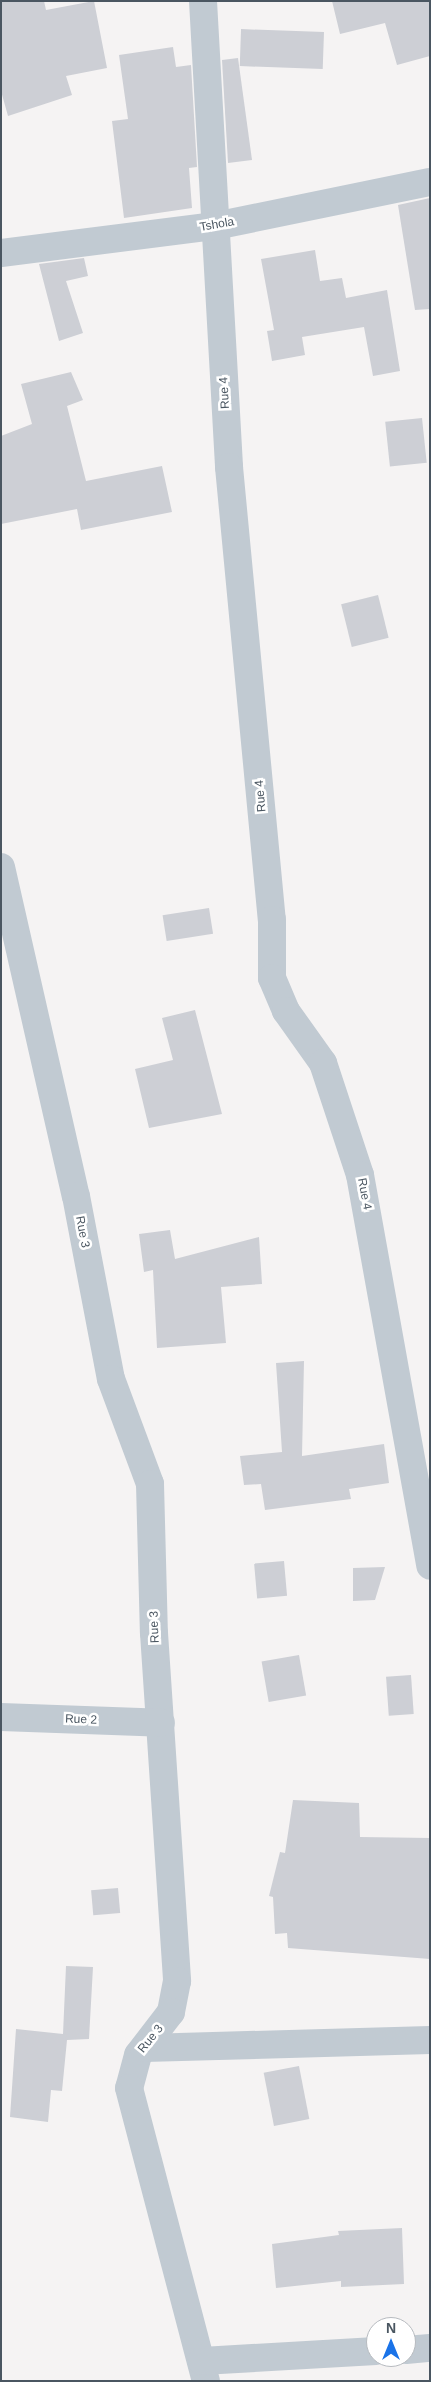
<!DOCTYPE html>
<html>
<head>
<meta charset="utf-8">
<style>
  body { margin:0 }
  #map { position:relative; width:431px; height:2382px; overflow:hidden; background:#f5f3f3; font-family:Helvetica,sans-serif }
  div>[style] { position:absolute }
  .building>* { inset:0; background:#cdcfd5; transform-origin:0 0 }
  .minor>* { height:28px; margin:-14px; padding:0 14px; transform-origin:14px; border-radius:14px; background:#c1cad2 }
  span { translate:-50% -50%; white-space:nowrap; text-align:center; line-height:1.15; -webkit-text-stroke:5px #fff; paint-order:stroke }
  .street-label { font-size:12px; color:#4a5661 }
  .frame { position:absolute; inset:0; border:2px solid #4a5661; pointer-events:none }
  .north { position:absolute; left:366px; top:2317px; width:50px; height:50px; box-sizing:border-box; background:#fff; border:1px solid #b7bbc0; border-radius:50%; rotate:0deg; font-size:14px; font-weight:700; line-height:20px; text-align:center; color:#4a5661 }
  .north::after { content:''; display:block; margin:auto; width:18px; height:22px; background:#1a73e8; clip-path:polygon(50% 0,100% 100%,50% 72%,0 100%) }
</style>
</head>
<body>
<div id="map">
  <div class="building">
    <i style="clip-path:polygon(1px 1px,44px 1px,46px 10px,94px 1px,107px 68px,66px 76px,72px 95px,8px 116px,1px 91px)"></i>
    <i style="clip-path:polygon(332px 1px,430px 1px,430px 56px,397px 65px,385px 23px,340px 34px)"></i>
    <i style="left:324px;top:32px;width:37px;height:83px;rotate:92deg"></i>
    <i style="clip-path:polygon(173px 47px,176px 67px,191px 65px,197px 167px,189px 168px,192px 208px,124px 218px,112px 121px,128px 119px,119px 55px)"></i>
    <i style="clip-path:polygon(238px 58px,252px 160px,228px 163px,222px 60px)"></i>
    <i style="clip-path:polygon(430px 198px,430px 309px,415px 310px,398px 205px)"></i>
    <i style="clip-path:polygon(315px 250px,320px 281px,342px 278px,346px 298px,387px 290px,400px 371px,373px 376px,364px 327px,302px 337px,305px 355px,272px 361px,267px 331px,274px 330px,261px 259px)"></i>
    <i style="clip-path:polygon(84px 258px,88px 276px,66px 281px,83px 333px,59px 341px,39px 264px)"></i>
    <i style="clip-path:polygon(71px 372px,83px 400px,67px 406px,86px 481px,162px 466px,172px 512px,81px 530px,77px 509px,1px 524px,1px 436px,32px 424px,21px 384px)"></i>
    <i style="left:422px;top:418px;width:45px;height:37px;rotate:84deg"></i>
    <i style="left:378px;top:595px;width:44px;height:38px;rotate:76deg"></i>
    <i style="left:209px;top:908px;width:26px;height:47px;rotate:81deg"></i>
    <i style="clip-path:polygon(195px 1010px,222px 1114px,149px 1128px,135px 1069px,173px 1060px,162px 1018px)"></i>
    <i style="clip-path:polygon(170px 1230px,175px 1259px,259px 1237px,262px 1284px,221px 1287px,226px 1343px,157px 1348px,153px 1270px,144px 1272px,139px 1234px)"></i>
    <i style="clip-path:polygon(304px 1361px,302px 1456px,384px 1444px,389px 1483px,349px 1489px,351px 1499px,265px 1510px,261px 1484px,244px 1485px,240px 1456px,282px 1452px,276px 1363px)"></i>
    <i style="left:284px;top:1561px;width:35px;height:30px;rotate:85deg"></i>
    <i style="clip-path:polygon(385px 1567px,375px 1600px,353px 1601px,353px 1568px)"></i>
    <i style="left:299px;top:1655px;width:41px;height:38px;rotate:80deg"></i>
    <i style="left:411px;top:1675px;width:39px;height:25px;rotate:86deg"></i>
    <i style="clip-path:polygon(293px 1800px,359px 1803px,360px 1837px,430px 1838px,430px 1959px,288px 1948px,287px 1933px,275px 1934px,273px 1897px,269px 1896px,280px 1852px,285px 1853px)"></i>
    <i style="left:118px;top:1888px;width:25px;height:27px;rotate:85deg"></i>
    <i style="clip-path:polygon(66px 1966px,93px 1967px,89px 2039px,67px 2040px,62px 2091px,51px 2090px,48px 2122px,10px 2117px,16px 2029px,63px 2034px)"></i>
    <i style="left:299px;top:2066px;width:54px;height:36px;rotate:79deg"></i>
    <i style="clip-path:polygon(402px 2228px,404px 2284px,341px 2287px,341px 2281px,276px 2288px,272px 2244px,339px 2235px,338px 2231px)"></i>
  </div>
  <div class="minor">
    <i style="left:203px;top:1px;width:467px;rotate:86.8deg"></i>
    <i style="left:229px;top:467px;width:455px;rotate:84.6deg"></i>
    <i style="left:272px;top:920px;width:58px;rotate:90deg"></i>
    <i style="left:272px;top:978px;width:36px;rotate:67deg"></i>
    <i style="left:286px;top:1011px;width:64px;rotate:54.6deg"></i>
    <i style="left:323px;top:1063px;width:118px;rotate:71.7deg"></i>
    <i style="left:360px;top:1175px;width:397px;rotate:79.8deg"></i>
    <i style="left:1px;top:253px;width:216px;rotate:-7.2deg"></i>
    <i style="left:215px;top:226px;width:219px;rotate:-11.6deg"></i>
    <i style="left:1px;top:867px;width:337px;rotate:77.2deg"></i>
    <i style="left:76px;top:1196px;width:186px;rotate:79.2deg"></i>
    <i style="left:111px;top:1379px;width:112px;rotate:69.6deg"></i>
    <i style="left:150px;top:1484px;width:149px;rotate:88.5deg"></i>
    <i style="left:154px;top:1633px;width:349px;rotate:86.2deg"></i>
    <i style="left:177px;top:1981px;width:32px;rotate:101deg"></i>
    <i style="left:171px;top:2012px;width:54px;rotate:127.5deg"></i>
    <i style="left:138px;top:2055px;width:34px;rotate:105deg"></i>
    <i style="left:129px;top:2088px;width:303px;rotate:75.3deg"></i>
    <i style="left:1px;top:1717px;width:160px;rotate:2.1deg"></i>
    <i style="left:144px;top:2048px;width:286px;rotate:-1.6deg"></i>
    <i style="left:406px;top:2350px;width:24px;rotate:-5deg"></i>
    <i style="left:202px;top:2361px;width:174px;rotate:-3.3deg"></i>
  </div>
  <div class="street-label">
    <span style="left:217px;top:225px;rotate:-10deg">Tshola</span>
    <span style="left:225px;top:393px;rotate:-93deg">Rue 4</span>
    <span style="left:261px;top:796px;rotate:-95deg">Rue 4</span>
    <span style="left:364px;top:1194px;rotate:79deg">Rue 4</span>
    <span style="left:82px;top:1232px;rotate:79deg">Rue 3</span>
    <span style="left:155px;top:1627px;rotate:-92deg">Rue 3</span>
    <span style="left:81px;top:1720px;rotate:2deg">Rue 2</span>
    <span style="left:151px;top:2039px;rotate:-51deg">Rue 3</span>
  </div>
  <div class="frame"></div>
  <div class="north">N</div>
</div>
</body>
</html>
